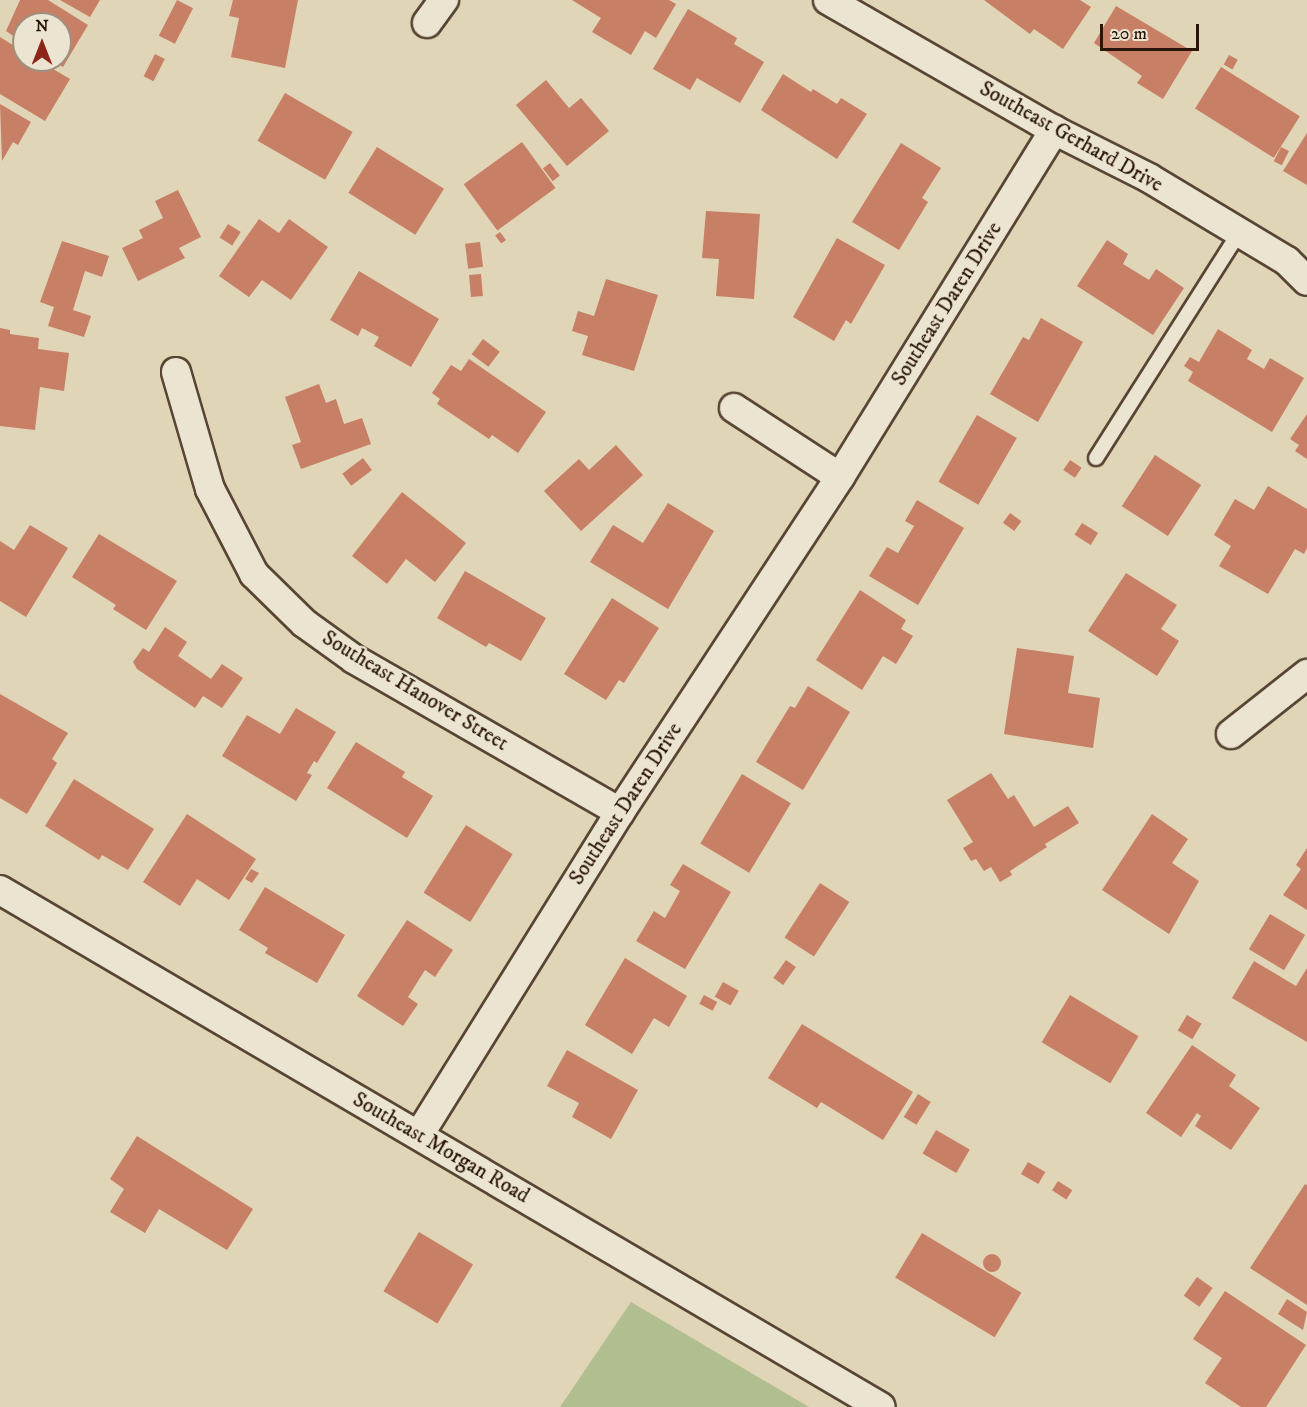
<!DOCTYPE html>
<html>
<head>
<meta charset="utf-8">
<style>
  body { margin:0 }
  #map { position:relative; width:1307px; height:1407px; overflow:hidden; background:#e0d5b6; font-family:"IM FELL DW Pica",serif }
  div>[style] { position:absolute }
  .green>* { inset:0; background:#b0be90 }
  .building>* { inset:0; background:#c77f66; transform-origin:0 0 }
  .round { border-radius:50% }
  .roads { filter:drop-shadow(2px 0 #584534) drop-shadow(-2px 0 #584534) drop-shadow(0 2px #584534) drop-shadow(0 -2px #584534) }
  .lane>* { height:14px; margin:-7px; padding:0 7px; transform-origin:7px; border-radius:7px; background:#ebe4d0 }
  .street>* { height:28px; margin:-14px; padding:0 14px; transform-origin:14px; border-radius:14px; background:#ebe4d0 }
  span { translate:-50% -50%; white-space:nowrap; text-align:center; line-height:1.15; -webkit-text-stroke:4.5px #ebe4d0; paint-order:stroke }
  .street-label { font-size:21px; color:#2a1508 }
  .north { position:absolute; left:12px; top:12px; width:60px; height:60px; box-sizing:border-box; background:#ebe4d0; border:2px solid #9e9180; border-radius:50%; rotate:0deg; font-size:16px; font-weight:700; line-height:24px; text-align:center; color:#2a1508 }
  .north::after { content:''; display:block; margin:auto; width:21px; height:27px; background:#8f2418; clip-path:polygon(50% 0,100% 100%,50% 72%,0 100%) }
  .scale { position:absolute; left:1100px; top:24px; width:99px; height:27px; box-sizing:border-box; border:3px solid #2a1508; border-top:0; padding-left:8px; font-size:18px; line-height:21px; white-space:nowrap; color:#2a1508; -webkit-text-stroke:4px #ebe4d0; paint-order:stroke }
</style>
</head>
<body>
<div id="map">
  <div class="green">
    <i style="clip-path:polygon(631px 1302px,809px 1407px,560px 1407px)"></i>
  </div>
  <div class="building">
    <i style="clip-path:polygon(20px 0,48px 0,88px 25px,63px 67px,52px 60px,60px 60px,60px 24px,24px 24px,24px 43px,6px 31px)"></i>
    <i style="clip-path:polygon(60px 0,100px 0,90px 17px)"></i>
    <i style="left:177px;top:0;width:18px;height:40px;rotate:27deg"></i>
    <i style="clip-path:polygon(233px 0,298px 0,285px 68px,231px 57px,239px 18px,229px 16px)"></i>
    <i style="clip-path:polygon(572px 0,669px 0,676px 4px,656px 38px,645px 31px,631px 55px,592px 32px,601px 18px)"></i>
    <i style="clip-path:polygon(984px 0,1080px 0,1091px 7px,1063px 49px,1034px 29px,1030px 34px)"></i>
    <i style="clip-path:polygon(1116px 6px,1192px 51px,1163px 99px,1137px 83px,1142px 76px,1094px 43px)"></i>
    <i style="clip-path:polygon(688px 9px,737px 38px,734px 44px,764px 62px,740px 103px,697px 78px,690px 90px,653px 69px)"></i>
    <i style="clip-path:polygon(0 37px,24px 52px,24px 60px,38px 60px,70px 79px,45px 121px,0 94px)"></i>
    <i style="left:155px;top:54px;width:11px;height:25px;rotate:27deg"></i>
    <i style="left:1229px;top:55px;width:10px;height:11px;rotate:29deg"></i>
    <i style="left:1221px;top:67px;width:93px;height:49px;rotate:32deg"></i>
    <i style="clip-path:polygon(783px 74px,811px 92px,813px 89px,837px 104px,841px 98px,867px 114px,837px 159px,761px 110px)"></i>
    <i style="clip-path:polygon(546px 80px,569px 108px,581px 98px,609px 131px,567px 166px,516px 105px)"></i>
    <i style="left:285px;top:93px;width:78px;height:55px;rotate:30deg"></i>
    <i style="clip-path:polygon(0 104px,31px 122px,18px 145px,13px 142px,2px 161px)"></i>
    <i style="clip-path:polygon(1307px 133px,1307px 185px,1283px 171px)"></i>
    <i style="left:522px;top:142px;width:57px;height:72px;rotate:54deg"></i>
    <i style="clip-path:polygon(901px 143px,941px 168px,922px 198px,928px 202px,899px 250px,852px 222px)"></i>
    <i style="left:377px;top:147px;width:79px;height:54px;rotate:32deg"></i>
    <i style="left:1281px;top:147px;width:9px;height:16px;rotate:27deg"></i>
    <i style="left:550px;top:163px;width:16px;height:9px;rotate:52deg"></i>
    <i style="clip-path:polygon(178px 190px,201px 237px,179px 248px,185px 258px,138px 281px,122px 248px,143px 238px,139px 230px,163px 218px,155px 201px)"></i>
    <i style="clip-path:polygon(706px 211px,760px 214px,754px 299px,716px 296px,719px 259px,702px 258px)"></i>
    <i style="clip-path:polygon(259px 219px,279px 233px,289px 219px,328px 247px,291px 300px,262px 280px,249px 297px,219px 276px)"></i>
    <i style="left:228px;top:224px;width:15px;height:16px;rotate:32deg"></i>
    <i style="left:500px;top:232px;width:10px;height:6px;rotate:53deg"></i>
    <i style="clip-path:polygon(837px 238px,885px 265px,851px 324px,846px 320px,834px 341px,793px 317px)"></i>
    <i style="clip-path:polygon(1107px 240px,1128px 254px,1123px 264px,1149px 280px,1156px 269px,1184px 288px,1153px 335px,1077px 286px)"></i>
    <i style="clip-path:polygon(62px 241px,109px 256px,102px 277px,85px 271px,73px 310px,91px 316px,84px 337px,48px 326px,54px 307px,40px 302px)"></i>
    <i style="left:480px;top:242px;width:25px;height:15px;rotate:83deg"></i>
    <i style="clip-path:polygon(359px 271px,439px 319px,411px 367px,374px 346px,379px 337px,362px 328px,358px 336px,330px 320px)"></i>
    <i style="left:481px;top:274px;width:22px;height:12px;rotate:85deg"></i>
    <i style="clip-path:polygon(606px 279px,658px 295px,634px 371px,582px 355px,588px 336px,572px 331px,578px 311px,594px 316px)"></i>
    <i style="clip-path:polygon(1041px 318px,1083px 342px,1038px 422px,990px 394px,1023px 337px,1029px 340px)"></i>
    <i style="clip-path:polygon(0 328px,10px 330px,10px 334px,39px 338px,38px 349px,69px 353px,64px 391px,40px 387px,35px 430px,0 426px)"></i>
    <i style="clip-path:polygon(1218px 329px,1252px 350px,1247px 359px,1264px 369px,1270px 358px,1304px 378px,1272px 432px,1188px 381px,1193px 372px,1184px 366px,1190px 357px,1199px 362px)"></i>
    <i style="left:483px;top:339px;width:21px;height:19px;rotate:37deg"></i>
    <i style="clip-path:polygon(469px 359px,546px 412px,518px 453px,492px 435px,489px 439px,437px 404px,440px 399px,432px 393px,451px 365px,461px 371px)"></i>
    <i style="clip-path:polygon(319px 384px,326px 403px,336px 399px,344px 424px,362px 418px,371px 444px,301px 469px,292px 445px,301px 442px,285px 397px)"></i>
    <i style="clip-path:polygon(1307px 414px,1307px 459px,1295px 451px,1299px 445px,1290px 439px)"></i>
    <i style="left:977px;top:415px;width:46px;height:77px;rotate:30deg"></i>
    <i style="clip-path:polygon(616px 445px,643px 475px,581px 531px,544px 491px,579px 459px,589px 470px)"></i>
    <i style="left:1155px;top:455px;width:55px;height:61px;rotate:33deg"></i>
    <i style="left:363px;top:458px;width:15px;height:26px;rotate:53deg"></i>
    <i style="left:1070px;top:460px;width:14px;height:12px;rotate:34deg"></i>
    <i style="clip-path:polygon(1268px 486px,1307px 509px,1307px 548px,1304px 554px,1295px 549px,1268px 594px,1219px 566px,1231px 546px,1214px 535px,1235px 499px,1254px 510px)"></i>
    <i style="clip-path:polygon(402px 492px,466px 543px,435px 582px,406px 559px,387px 584px,352px 556px)"></i>
    <i style="clip-path:polygon(917px 500px,964px 528px,918px 605px,869px 576px,887px 547px,898px 553px,914px 526px,905px 521px)"></i>
    <i style="clip-path:polygon(668px 503px,714px 531px,668px 609px,590px 562px,613px 525px,643px 543px)"></i>
    <i style="left:1010px;top:513px;width:14px;height:12px;rotate:36deg"></i>
    <i style="left:1082px;top:523px;width:19px;height:14px;rotate:32deg"></i>
    <i style="clip-path:polygon(30px 525px,68px 548px,26px 617px,0 601px,0 541px,14px 550px)"></i>
    <i style="clip-path:polygon(99px 534px,177px 581px,146px 630px,113px 609px,116px 605px,72px 577px)"></i>
    <i style="clip-path:polygon(465px 571px,546px 618px,521px 661px,489px 643px,486px 647px,437px 618px)"></i>
    <i style="clip-path:polygon(1126px 573px,1177px 605px,1161px 629px,1179px 641px,1157px 676px,1088px 631px)"></i>
    <i style="clip-path:polygon(860px 590px,906px 620px,901px 629px,913px 636px,896px 664px,883px 656px,862px 690px,816px 660px)"></i>
    <i style="clip-path:polygon(612px 598px,659px 628px,624px 683px,619px 680px,606px 700px,564px 674px)"></i>
    <i style="clip-path:polygon(165px 627px,187px 642px,178px 656px,211px 679px,222px 664px,243px 678px,222px 708px,203px 696px,195px 708px,137px 669px,133px 662px,143px 648px,149px 652px)"></i>
    <i style="clip-path:polygon(1017px 648px,1074px 656px,1068px 693px,1100px 698px,1093px 748px,1004px 734px)"></i>
    <i style="clip-path:polygon(808px 686px,850px 712px,803px 790px,756px 762px,790px 706px,795px 708px)"></i>
    <i style="clip-path:polygon(0 694px,68px 733px,52px 759px,57px 763px,27px 814px,0 798px)"></i>
    <i style="clip-path:polygon(296px 708px,336px 732px,317px 763px,314px 761px,307px 773px,312px 775px,296px 801px,222px 756px,247px 715px,280px 734px)"></i>
    <i style="clip-path:polygon(356px 742px,405px 772px,402px 777px,433px 796px,407px 838px,327px 788px)"></i>
    <i style="clip-path:polygon(991px 773px,1008px 799px,1014px 795px,1034px 827px,1068px 806px,1079px 823px,1045px 844px,1047px 847px,1010px 871px,1012px 875px,1000px 882px,991px 867px,984px 871px,976px 859px,971px 861px,963px 848px,973px 842px,947px 800px)"></i>
    <i style="left:742px;top:774px;width:57px;height:81px;rotate:31deg"></i>
    <i style="clip-path:polygon(74px 779px,154px 829px,128px 870px,102px 855px,99px 860px,45px 826px)"></i>
    <i style="clip-path:polygon(187px 814px,256px 859px,229px 900px,197px 879px,180px 906px,143px 882px)"></i>
    <i style="clip-path:polygon(1152px 814px,1188px 839px,1172px 863px,1199px 881px,1169px 934px,1102px 890px)"></i>
    <i style="left:466px;top:825px;width:55px;height:80px;rotate:32deg"></i>
    <i style="clip-path:polygon(1307px 848px,1307px 910px,1283px 895px,1301px 869px,1296px 865px)"></i>
    <i style="clip-path:polygon(683px 864px,731px 892px,685px 969px,636px 941px,654px 911px,665px 918px,680px 891px,670px 885px)"></i>
    <i style="clip-path:polygon(251px 869px,259px 873px,252px 883px,245px 879px)"></i>
    <i style="left:820px;top:883px;width:35px;height:65px;rotate:33deg"></i>
    <i style="clip-path:polygon(265px 887px,345px 935px,317px 983px,265px 953px,268px 948px,239px 930px)"></i>
    <i style="left:1270px;top:914px;width:41px;height:41px;rotate:31deg"></i>
    <i style="clip-path:polygon(407px 920px,453px 950px,435px 977px,425px 970px,408px 997px,418px 1004px,403px 1026px,357px 996px)"></i>
    <i style="clip-path:polygon(625px 958px,687px 996px,669px 1027px,654px 1018px,632px 1054px,585px 1025px)"></i>
    <i style="left:786px;top:960px;width:12px;height:22px;rotate:35deg"></i>
    <i style="clip-path:polygon(1254px 961px,1296px 986px,1307px 968px,1307px 1042px,1232px 998px)"></i>
    <i style="left:723px;top:982px;width:18px;height:17px;rotate:29deg"></i>
    <i style="left:704px;top:995px;width:15px;height:10px;rotate:28deg"></i>
    <i style="left:1070px;top:995px;width:80px;height:55px;rotate:31deg"></i>
    <i style="left:1187px;top:1015px;width:17px;height:18px;rotate:31deg"></i>
    <i style="clip-path:polygon(802px 1024px,913px 1092px,883px 1140px,821px 1102px,817px 1108px,768px 1078px)"></i>
    <i style="clip-path:polygon(1192px 1045px,1236px 1075px,1229px 1086px,1260px 1108px,1231px 1150px,1195px 1126px,1201px 1116px,1197px 1113px,1181px 1137px,1146px 1113px)"></i>
    <i style="clip-path:polygon(567px 1050px,638px 1090px,611px 1139px,572px 1117px,579px 1103px,547px 1086px)"></i>
    <i style="left:918px;top:1094px;width:15px;height:27px;rotate:32deg"></i>
    <i style="left:936px;top:1130px;width:39px;height:27px;rotate:30deg"></i>
    <i style="clip-path:polygon(137px 1136px,253px 1209px,227px 1250px,159px 1209px,145px 1233px,110px 1212px,124px 1189px,110px 1179px)"></i>
    <i style="left:1028px;top:1162px;width:20px;height:14px;rotate:30deg"></i>
    <i style="left:1058px;top:1181px;width:17px;height:11px;rotate:33deg"></i>
    <i style="clip-path:polygon(1305px 1184px,1307px 1185px,1307px 1305px,1250px 1268px)"></i>
    <i style="left:419px;top:1232px;width:63px;height:69px;rotate:31deg"></i>
    <i style="left:922px;top:1233px;width:116px;height:52px;rotate:31deg"></i>
    <i class="round" style="left:983px;top:1254px;width:18px;height:18px"></i>
    <i style="left:1197px;top:1277px;width:19px;height:23px;rotate:35deg"></i>
    <i style="clip-path:polygon(1225px 1291px,1306px 1345px,1266px 1407px,1241px 1407px,1205px 1383px,1222px 1358px,1193px 1339px)"></i>
    <i style="clip-path:polygon(1287px 1299px,1307px 1312px,1303px 1330px,1278px 1314px)"></i>
  </div>
  <div class="roads">
    <div class="lane">
      <i style="left:1096px;top:458px;width:267px;rotate:-57.6deg"></i>
    </div>
    <div class="street">
      <i style="left:828px;top:0;width:261px;rotate:29.9deg"></i>
      <i style="left:1054px;top:130px;width:106px;rotate:26.8deg"></i>
      <i style="left:1149px;top:178px;width:161px;rotate:31deg"></i>
      <i style="left:1287px;top:261px;width:28px;rotate:45deg"></i>
      <i style="left:427px;top:23px;width:29px;rotate:-54deg"></i>
      <i style="left:176px;top:372px;width:122px;rotate:73.8deg"></i>
      <i style="left:210px;top:489px;width:96px;rotate:62.6deg"></i>
      <i style="left:254px;top:574px;width:70px;rotate:44.4deg"></i>
      <i style="left:304px;top:623px;width:62px;rotate:35.8deg"></i>
      <i style="left:354px;top:659px;width:307px;rotate:29.9deg"></i>
      <i style="left:734px;top:408px;width:126px;rotate:33.1deg"></i>
      <i style="left:1231px;top:734px;width:97px;rotate:-38.3deg"></i>
      <i style="left:0;top:890px;width:1021px;rotate:30.41deg"></i>
      <i style="left:419px;top:1135px;width:380px;rotate:-58.1deg"></i>
      <i style="left:620px;top:812px;width:401px;rotate:-56.7deg"></i>
      <i style="left:840px;top:477px;width:408px;rotate:-58.3deg"></i>
    </div>
  </div>
  <div class="street-label">
    <span style="left:1071px;top:137px;rotate:29deg">Southeast Gerhard Drive</span>
    <span style="left:947px;top:304px;rotate:-58deg">Southeast Daren Drive</span>
    <span style="left:415px;top:691px;rotate:31deg">Southeast Hanover Street</span>
    <span style="left:626px;top:804px;rotate:-57deg">Southeast Daren Drive</span>
    <span style="left:441px;top:1148px;rotate:30deg">Southeast Morgan Road</span>
  </div>
  <div class="north">N</div>
  <div class="scale">20 m</div>
</div>
</body>
</html>
